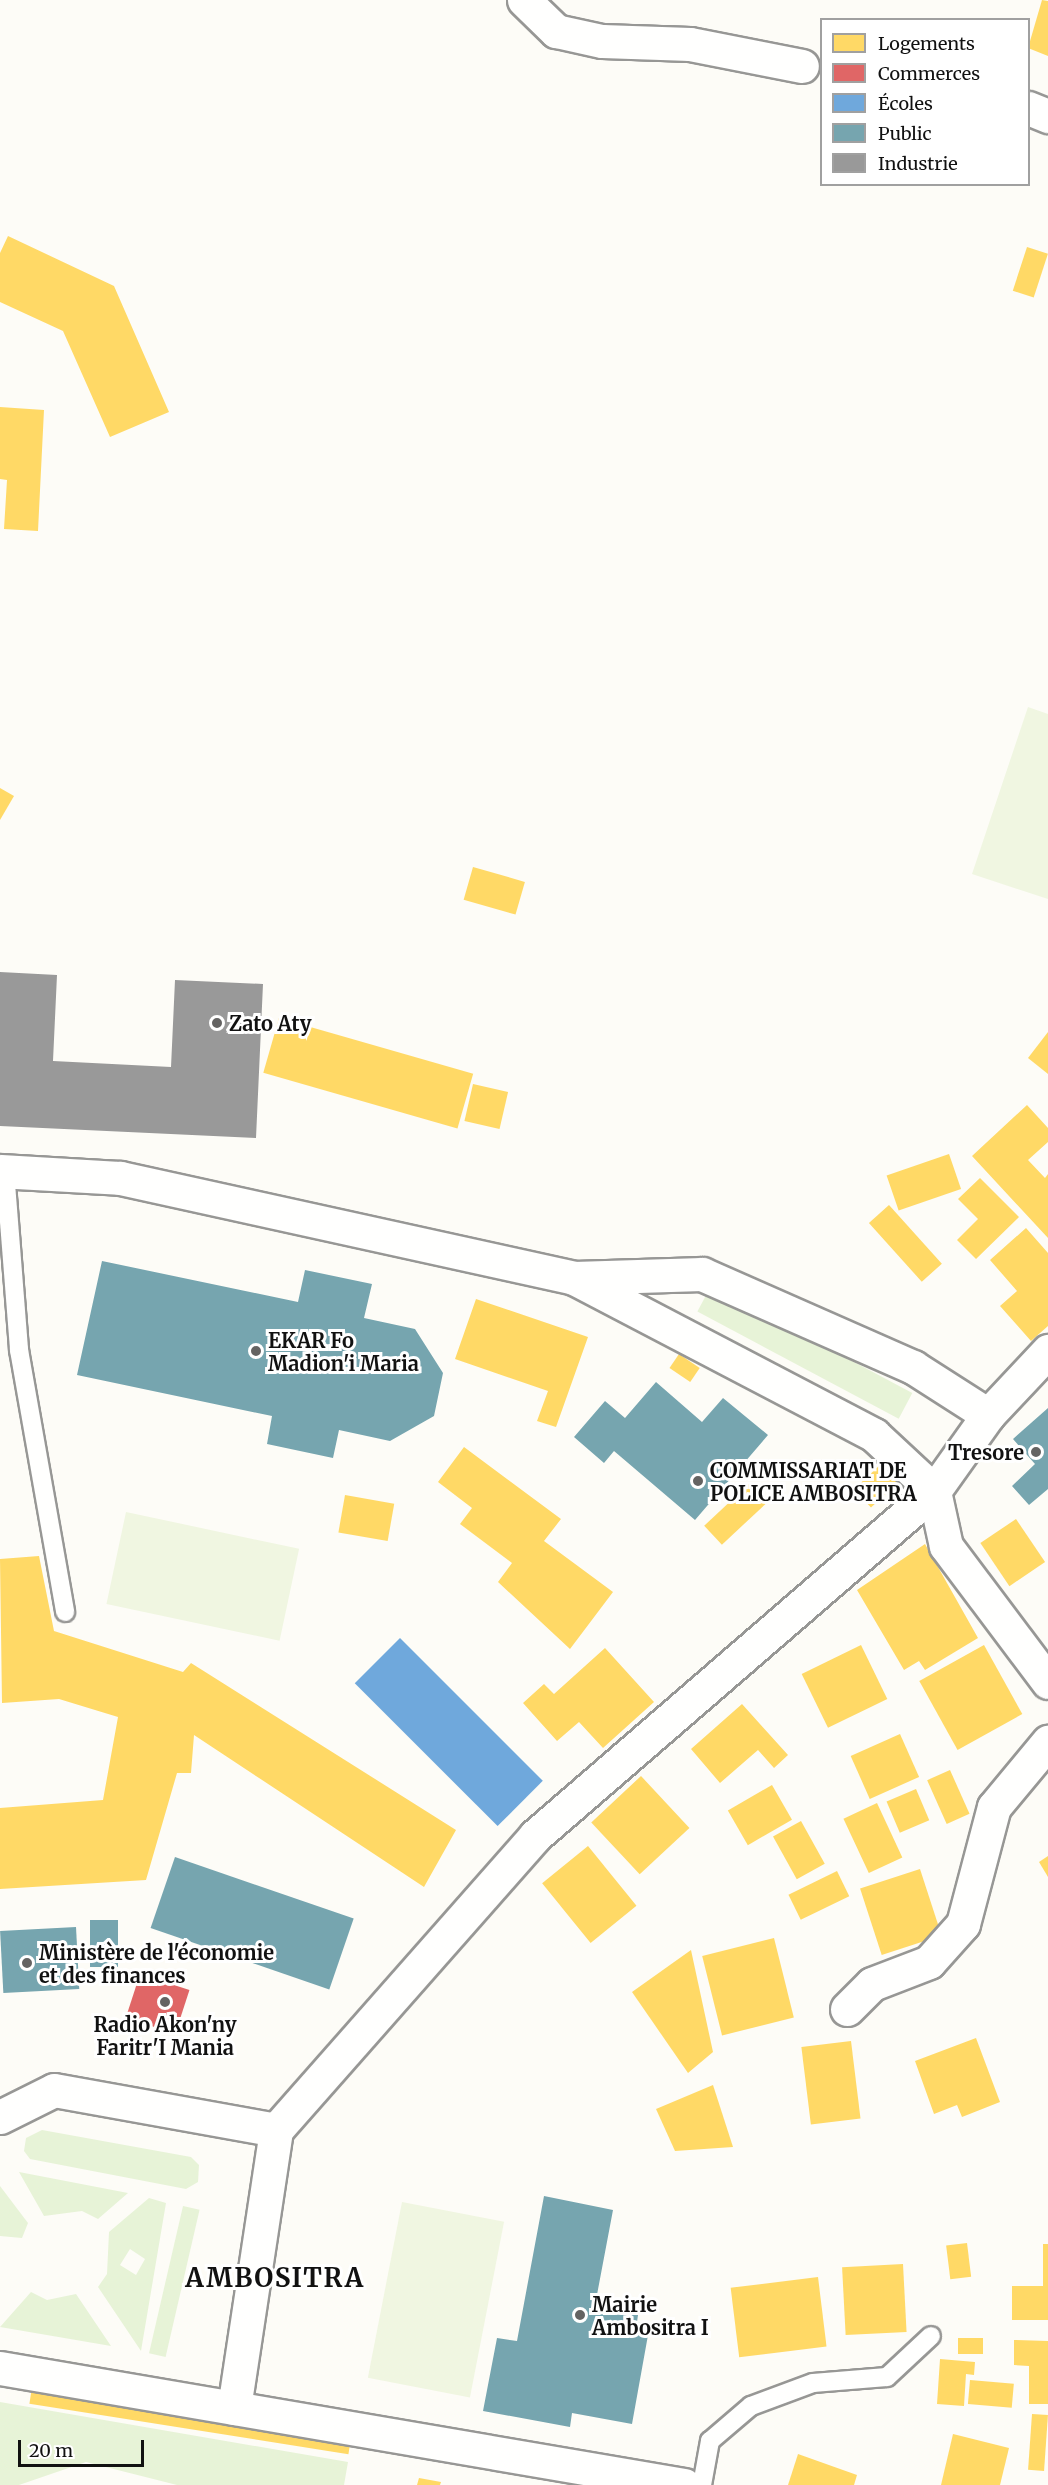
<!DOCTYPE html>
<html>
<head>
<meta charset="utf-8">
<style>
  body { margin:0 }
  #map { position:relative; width:1048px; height:2485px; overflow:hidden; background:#fdfcf7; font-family:Merriweather,serif }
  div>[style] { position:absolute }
  .green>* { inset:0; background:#e7f3d7; transform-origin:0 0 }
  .pitch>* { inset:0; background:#f0f6e1; transform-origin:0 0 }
  .homes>* { inset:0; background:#ffd966; transform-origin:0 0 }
  .shops>* { inset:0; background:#e06666; transform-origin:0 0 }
  .schools>* { inset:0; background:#6fa8dc; transform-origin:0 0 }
  .public>* { inset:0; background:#76a5af; transform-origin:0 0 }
  .industry>* { inset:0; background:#999 }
  .roads { filter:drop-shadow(2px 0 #979795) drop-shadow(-2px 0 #979795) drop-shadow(0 2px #979795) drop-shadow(0 -2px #979795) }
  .lane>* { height:18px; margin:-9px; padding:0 9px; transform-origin:9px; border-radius:9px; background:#fffffe }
  .street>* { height:33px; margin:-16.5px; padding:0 16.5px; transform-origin:16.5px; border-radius:16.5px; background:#fffffe }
  .dots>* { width:16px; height:16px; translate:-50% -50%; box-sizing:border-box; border:3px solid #fff; border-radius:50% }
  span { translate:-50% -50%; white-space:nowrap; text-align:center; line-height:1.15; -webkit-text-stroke:6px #fff; paint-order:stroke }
  .poi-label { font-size:20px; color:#111; font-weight:700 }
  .left { translate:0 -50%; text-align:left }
  .right { translate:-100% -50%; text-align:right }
  .district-label { font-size:26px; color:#111; font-weight:700; letter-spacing:1.5px }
  .legend { position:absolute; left:820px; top:18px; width:210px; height:168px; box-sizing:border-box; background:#fff; border:2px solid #a0a0a0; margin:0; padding:8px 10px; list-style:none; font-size:18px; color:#111 }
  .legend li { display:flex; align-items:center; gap:12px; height:30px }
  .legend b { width:30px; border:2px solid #a0a0a0 }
  .scale { position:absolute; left:18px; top:2440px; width:126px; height:27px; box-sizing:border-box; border:3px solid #111; border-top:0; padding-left:8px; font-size:18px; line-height:21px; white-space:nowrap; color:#111; -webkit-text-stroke:4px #fff; paint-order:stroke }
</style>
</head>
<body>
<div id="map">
  <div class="green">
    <i style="left:711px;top:1286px;width:228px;height:29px;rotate:28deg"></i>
    <i style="clip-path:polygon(42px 2130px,191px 2157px,199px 2165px,198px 2182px,186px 2189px,30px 2159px,24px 2151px,26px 2138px)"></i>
    <i style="clip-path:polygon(19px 2172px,128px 2193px,98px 2219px,82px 2211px,44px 2216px)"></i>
    <i style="clip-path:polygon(0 2186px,28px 2223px,22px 2238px,0 2236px)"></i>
    <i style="clip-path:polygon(evenodd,149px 2198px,166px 2203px,141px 2351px,98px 2287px,107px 2274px,109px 2232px,149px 2198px,130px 2249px,145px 2259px,136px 2275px,120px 2265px,130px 2249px)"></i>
    <i style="left:183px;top:2206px;width:17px;height:151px;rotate:13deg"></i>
    <i style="clip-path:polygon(31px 2292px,47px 2300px,76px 2294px,111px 2346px,0 2327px)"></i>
    <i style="clip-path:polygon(0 2402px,348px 2462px,344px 2485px,177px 2485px,86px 2462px,19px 2485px,0 2485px)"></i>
  </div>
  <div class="pitch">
    <i style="clip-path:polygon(1028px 707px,1048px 714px,1048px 899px,972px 874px)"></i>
    <i style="left:126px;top:1512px;width:177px;height:94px;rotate:12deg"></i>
    <i style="left:402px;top:2202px;width:104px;height:179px;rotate:11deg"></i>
  </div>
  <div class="homes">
    <i style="clip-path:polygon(1042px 0,1048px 1px,1048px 56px,1028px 48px)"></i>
    <i style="clip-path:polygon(8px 236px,114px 286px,169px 412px,110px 437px,63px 331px,0 302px,0 253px)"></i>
    <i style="left:1027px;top:247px;width:22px;height:46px;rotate:18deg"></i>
    <i style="clip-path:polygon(0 407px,44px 410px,38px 531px,4px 529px,7px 480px,0 479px)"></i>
    <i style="clip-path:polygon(0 788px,14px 796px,0 820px)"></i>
    <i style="left:473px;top:867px;width:54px;height:34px;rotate:16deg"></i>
    <i style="left:279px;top:1018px;width:202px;height:57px;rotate:16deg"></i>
    <i style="clip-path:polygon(1048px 1032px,1048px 1074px,1028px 1058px)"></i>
    <i style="left:473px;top:1084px;width:36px;height:38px;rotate:13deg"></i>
    <i style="clip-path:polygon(1027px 1105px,1048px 1128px,1048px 1142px,1028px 1160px,1045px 1178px,1048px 1174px,1048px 1238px,972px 1156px)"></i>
    <i style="left:949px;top:1154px;width:37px;height:66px;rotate:71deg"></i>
    <i style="clip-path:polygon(980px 1178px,1019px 1217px,976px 1259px,957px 1240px,978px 1219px,958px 1199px)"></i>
    <i style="left:889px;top:1205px;width:79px;height:27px;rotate:48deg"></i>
    <i style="clip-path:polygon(1026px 1228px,1048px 1253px,1048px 1326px,1031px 1341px,1000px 1306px,1017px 1291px,990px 1260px)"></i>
    <i style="clip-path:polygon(476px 1299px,588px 1337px,556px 1427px,537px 1421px,548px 1391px,455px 1359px)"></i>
    <i style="left:679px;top:1354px;width:25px;height:17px;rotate:34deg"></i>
    <i style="clip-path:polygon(464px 1447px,561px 1519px,544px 1541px,613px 1592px,570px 1649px,498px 1582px,512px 1563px,460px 1524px,472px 1508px,438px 1482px)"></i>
    <i style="left:881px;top:1464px;width:25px;height:37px;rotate:47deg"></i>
    <i style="left:751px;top:1482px;width:26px;height:64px;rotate:47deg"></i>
    <i style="left:345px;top:1495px;width:50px;height:38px;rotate:10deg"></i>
    <i style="left:1016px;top:1519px;width:52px;height:43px;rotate:56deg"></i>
    <i style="clip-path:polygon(925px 1544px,978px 1638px,925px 1670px,919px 1661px,904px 1670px,857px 1590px)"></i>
    <i style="clip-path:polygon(39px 1556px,54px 1631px,183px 1672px,191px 1663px,456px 1830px,424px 1887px,194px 1735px,191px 1773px,177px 1773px,146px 1880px,0 1889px,0 1808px,103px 1800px,118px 1717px,59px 1699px,2px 1703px,0 1559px)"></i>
    <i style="left:861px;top:1645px;width:60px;height:66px;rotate:64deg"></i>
    <i style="left:984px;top:1645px;width:79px;height:74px;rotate:61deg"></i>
    <i style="clip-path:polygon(605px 1648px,654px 1702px,603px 1748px,579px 1722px,557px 1741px,523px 1703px,544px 1684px,554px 1694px)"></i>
    <i style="clip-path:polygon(742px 1704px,788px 1755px,774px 1768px,758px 1750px,720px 1783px,691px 1749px)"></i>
    <i style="left:900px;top:1734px;width:47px;height:54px;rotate:66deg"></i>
    <i style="left:950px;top:1770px;width:48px;height:25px;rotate:66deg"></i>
    <i style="left:641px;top:1776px;width:71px;height:68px;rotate:47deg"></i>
    <i style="left:772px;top:1785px;width:40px;height:51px;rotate:60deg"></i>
    <i style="left:916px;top:1789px;width:34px;height:32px;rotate:67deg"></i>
    <i style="left:877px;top:1803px;width:60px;height:37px;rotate:65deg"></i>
    <i style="left:801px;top:1821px;width:49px;height:32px;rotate:61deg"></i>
    <i style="left:588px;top:1846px;width:77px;height:59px;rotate:51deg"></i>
    <i style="clip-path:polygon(1048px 1856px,1048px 1877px,1039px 1862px)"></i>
    <i style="left:920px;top:1869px;width:70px;height:63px;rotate:72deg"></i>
    <i style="left:837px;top:1871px;width:28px;height:54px;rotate:64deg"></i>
    <i style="left:774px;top:1938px;width:82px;height:74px;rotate:76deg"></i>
    <i style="clip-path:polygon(691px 1950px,713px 2052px,688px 2073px,632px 1992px)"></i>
    <i style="clip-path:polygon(976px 2038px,1000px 2102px,962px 2117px,957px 2105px,934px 2114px,915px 2061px)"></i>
    <i style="left:851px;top:2041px;width:78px;height:50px;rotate:83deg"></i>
    <i style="clip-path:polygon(713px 2085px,733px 2147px,675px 2151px,656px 2109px)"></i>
    <i style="left:967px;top:2243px;width:34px;height:21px;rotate:83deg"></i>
    <i style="clip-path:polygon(1043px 2244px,1048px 2244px,1048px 2320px,1012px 2320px,1012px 2286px,1043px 2286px)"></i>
    <i style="left:903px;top:2264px;width:68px;height:61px;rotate:87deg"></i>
    <i style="left:818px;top:2277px;width:70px;height:88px;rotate:83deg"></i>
    <i style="left:958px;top:2338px;width:25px;height:16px"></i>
    <i style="clip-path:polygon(1014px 2340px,1048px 2341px,1048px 2404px,1029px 2404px,1029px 2366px,1014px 2365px)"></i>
    <i style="clip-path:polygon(940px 2359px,975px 2362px,974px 2375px,966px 2374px,964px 2406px,937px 2404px)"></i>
    <i style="left:970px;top:2380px;width:44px;height:24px;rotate:5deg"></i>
    <i style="left:33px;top:2381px;width:323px;height:23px;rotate:9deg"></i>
    <i style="left:1032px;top:2414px;width:16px;height:56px;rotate:4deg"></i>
    <i style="clip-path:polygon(953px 2434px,1009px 2448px,1000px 2485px,941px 2485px)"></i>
    <i style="clip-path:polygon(798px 2454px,857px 2475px,854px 2485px,788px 2485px)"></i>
    <i style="clip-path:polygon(419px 2478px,441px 2482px,440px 2485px,417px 2485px)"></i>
  </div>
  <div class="shops">
    <i style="left:140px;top:1974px;width:52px;height:46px;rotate:18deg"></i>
  </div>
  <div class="schools">
    <i style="left:400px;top:1638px;width:202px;height:64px;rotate:45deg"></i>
  </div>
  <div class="public">
    <i style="clip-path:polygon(102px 1261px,298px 1302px,305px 1270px,372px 1284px,364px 1318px,415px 1329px,443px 1373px,434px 1416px,390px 1441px,339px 1430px,333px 1458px,267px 1444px,272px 1416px,77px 1375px)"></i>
    <i style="clip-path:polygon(656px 1382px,702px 1422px,723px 1398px,768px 1435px,695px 1520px,614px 1451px,604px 1463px,574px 1437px,605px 1401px,625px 1418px)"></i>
    <i style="clip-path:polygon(1048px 1408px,1048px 1489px,1029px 1505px,1012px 1486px,1035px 1464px,1013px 1439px)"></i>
    <i style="left:175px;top:1857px;width:189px;height:75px;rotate:19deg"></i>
    <i style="left:90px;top:1920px;width:28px;height:47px"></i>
    <i style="left:76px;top:1927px;width:62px;height:76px;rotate:87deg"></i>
    <i style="clip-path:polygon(544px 2196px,613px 2210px,596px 2300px,639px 2308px,637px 2322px,650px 2324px,632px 2424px,572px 2413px,570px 2427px,483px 2411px,497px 2338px,517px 2341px)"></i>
  </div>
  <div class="industry">
    <i style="clip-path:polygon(0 972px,57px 975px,53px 1061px,171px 1067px,175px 980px,263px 984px,256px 1138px,0 1126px)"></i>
  </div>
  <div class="roads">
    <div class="lane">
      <i style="left:5px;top:1171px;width:180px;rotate:85.5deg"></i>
      <i style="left:19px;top:1350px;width:266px;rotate:80deg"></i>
      <i style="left:702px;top:2485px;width:45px;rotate:-79.7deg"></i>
      <i style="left:710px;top:2441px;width:54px;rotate:-40.5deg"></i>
      <i style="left:751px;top:2406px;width:66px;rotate:-20.4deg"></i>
      <i style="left:813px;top:2383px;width:74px;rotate:-4.6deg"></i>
      <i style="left:887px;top:2377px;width:60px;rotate:-43deg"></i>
    </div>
    <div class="street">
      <i style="left:524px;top:0;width:45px;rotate:44.1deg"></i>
      <i style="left:556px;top:31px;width:47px;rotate:12.3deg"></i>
      <i style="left:602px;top:41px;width:88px;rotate:2deg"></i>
      <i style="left:690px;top:44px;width:114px;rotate:11.1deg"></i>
      <i style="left:1028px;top:108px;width:22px;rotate:22deg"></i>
      <i style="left:0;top:1171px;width:120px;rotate:3.3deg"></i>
      <i style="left:120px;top:1178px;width:465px;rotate:12.4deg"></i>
      <i style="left:574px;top:1278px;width:128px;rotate:-1.8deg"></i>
      <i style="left:702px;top:1274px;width:231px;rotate:23.8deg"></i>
      <i style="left:913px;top:1367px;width:89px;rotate:32.6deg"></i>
      <i style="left:576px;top:1279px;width:336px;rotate:27.6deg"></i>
      <i style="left:874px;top:1435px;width:82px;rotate:43deg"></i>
      <i style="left:934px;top:1491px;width:56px;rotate:77.7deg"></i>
      <i style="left:946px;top:1546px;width:170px;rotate:53.1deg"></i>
      <i style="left:847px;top:2009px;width:35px;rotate:-45deg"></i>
      <i style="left:872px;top:1984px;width:61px;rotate:-21.1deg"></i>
      <i style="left:929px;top:1962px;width:51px;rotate:-48.2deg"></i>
      <i style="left:963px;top:1924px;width:121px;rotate:-75.2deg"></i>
      <i style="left:994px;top:1807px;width:85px;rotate:-50.3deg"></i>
      <i style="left:0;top:2117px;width:60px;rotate:-26.6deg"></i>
      <i style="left:54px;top:2090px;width:226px;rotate:10.2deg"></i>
      <i style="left:0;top:2368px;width:694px;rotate:9.71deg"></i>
      <i style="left:234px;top:2408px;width:281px;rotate:-81.4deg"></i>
      <i style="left:276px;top:2130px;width:392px;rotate:-48.6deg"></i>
      <i style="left:535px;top:1836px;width:527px;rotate:-40.85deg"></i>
      <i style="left:934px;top:1491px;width:93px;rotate:-54.6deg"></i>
      <i style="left:988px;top:1415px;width:88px;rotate:-46.8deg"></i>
    </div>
  </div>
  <div class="dots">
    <i style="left:217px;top:1023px;background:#646362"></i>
    <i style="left:256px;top:1351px;background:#646362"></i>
    <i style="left:1036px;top:1452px;background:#646362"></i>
    <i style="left:698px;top:1481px;background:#646362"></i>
    <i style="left:27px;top:1963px;background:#646362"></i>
    <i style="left:165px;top:2002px;background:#646362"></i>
    <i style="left:580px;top:2315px;background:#646362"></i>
  </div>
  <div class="poi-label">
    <span class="left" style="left:229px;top:1023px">Zato Aty</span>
    <span class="left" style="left:268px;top:1352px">EKAR Fo<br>Madion'i Maria</span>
    <span class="right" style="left:1024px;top:1452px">Tresore</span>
    <span class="left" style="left:710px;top:1482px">COMMISSARIAT DE<br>POLICE AMBOSITRA</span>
    <span class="left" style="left:39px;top:1964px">Ministère de l'économie<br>et des finances</span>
    <span style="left:165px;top:2036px">Radio Akon'ny<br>Faritr'I Mania</span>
    <span class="left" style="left:592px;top:2316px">Mairie<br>Ambositra I</span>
  </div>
  <div class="district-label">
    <span style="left:275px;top:2278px">AMBOSITRA</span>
  </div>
  <ul class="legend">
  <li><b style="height:16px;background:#ffd966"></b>Logements</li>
  <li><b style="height:16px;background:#e06666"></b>Commerces</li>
  <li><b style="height:16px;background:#6fa8dc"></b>Écoles</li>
  <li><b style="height:16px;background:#76a5af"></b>Public</li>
  <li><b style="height:16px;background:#999"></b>Industrie</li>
  </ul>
  <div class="scale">20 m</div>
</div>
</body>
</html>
